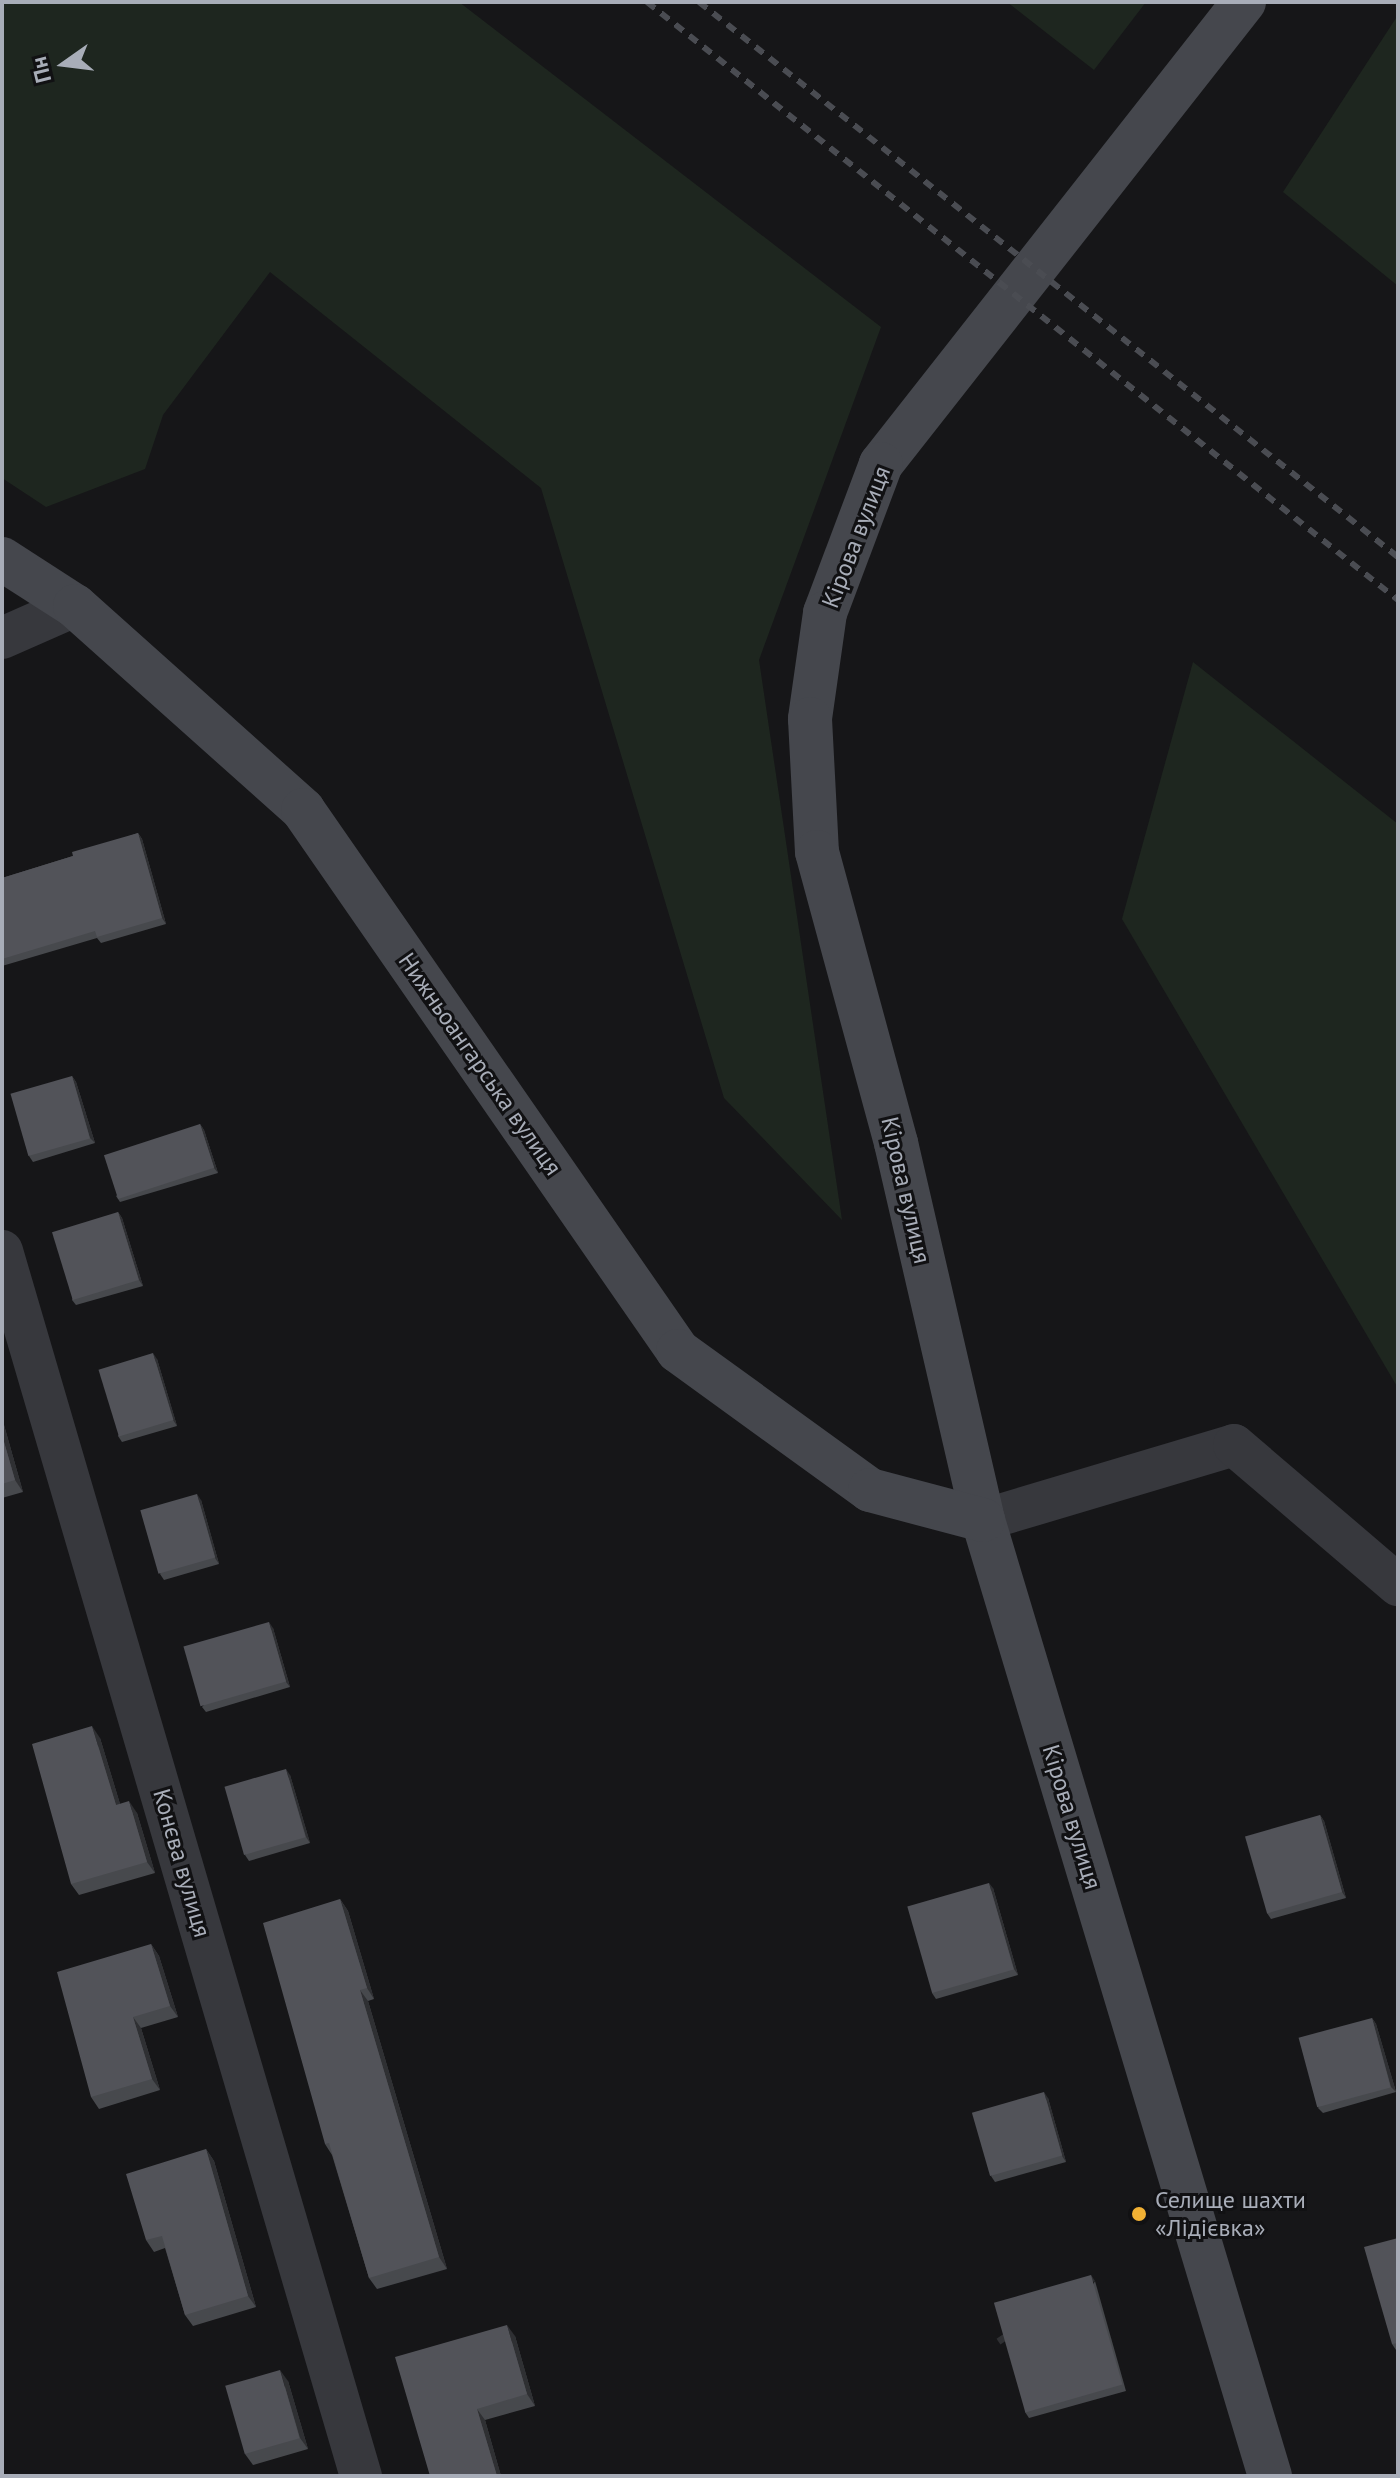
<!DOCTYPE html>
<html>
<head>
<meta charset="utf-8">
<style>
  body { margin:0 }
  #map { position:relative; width:1400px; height:2478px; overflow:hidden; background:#161618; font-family:"PT Sans",sans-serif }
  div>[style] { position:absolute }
  .green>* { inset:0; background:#1e261f }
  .street>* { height:42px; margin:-21px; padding:0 21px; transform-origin:21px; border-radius:21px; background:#37383d }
  .secondary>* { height:44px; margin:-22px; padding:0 22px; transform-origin:22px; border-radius:22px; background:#45474d }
  .rail>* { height:6px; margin-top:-3px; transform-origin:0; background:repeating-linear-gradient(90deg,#4a4c52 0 10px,transparent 0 18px) }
  .wall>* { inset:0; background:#47494d }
  .shaded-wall>* { inset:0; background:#2f3033; transform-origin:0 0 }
  .building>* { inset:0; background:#525359; transform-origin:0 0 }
  .dots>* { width:22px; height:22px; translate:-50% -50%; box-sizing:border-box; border:4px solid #111113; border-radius:50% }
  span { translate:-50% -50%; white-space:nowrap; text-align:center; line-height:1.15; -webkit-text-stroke:6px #111113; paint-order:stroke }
  .street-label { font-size:24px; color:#a8adb8 }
  .poi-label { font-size:24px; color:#a8adb8 }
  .left { translate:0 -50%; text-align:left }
  .frame { position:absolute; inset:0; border:4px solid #a8adb8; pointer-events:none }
  .north { position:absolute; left:24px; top:24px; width:80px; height:80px; -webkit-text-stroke:6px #111113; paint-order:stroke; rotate:256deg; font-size:22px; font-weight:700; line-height:32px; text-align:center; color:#a8adb8 }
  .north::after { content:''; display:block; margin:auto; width:28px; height:36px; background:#a8adb8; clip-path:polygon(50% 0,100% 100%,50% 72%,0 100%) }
</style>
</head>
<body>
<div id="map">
  <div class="green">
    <i style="clip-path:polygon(2px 2px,459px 2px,881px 327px,759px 660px,842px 1220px,724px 1098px,541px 488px,270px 272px,163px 415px,145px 469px,46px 507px,2px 478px)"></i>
    <i style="clip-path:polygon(1007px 2px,1146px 2px,1094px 70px)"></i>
    <i style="clip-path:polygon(1398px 15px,1398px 286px,1283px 192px)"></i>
    <i style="clip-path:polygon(1193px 662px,1398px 824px,1398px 1388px,1122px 919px)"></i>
  </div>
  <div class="street">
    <i style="left:2px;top:638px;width:80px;rotate:-23.7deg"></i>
    <i style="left:2px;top:1251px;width:1277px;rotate:73.67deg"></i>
    <i style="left:983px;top:1520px;width:262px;rotate:-16.6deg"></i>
    <i style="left:1234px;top:1445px;width:216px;rotate:40.5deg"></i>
  </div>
  <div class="secondary">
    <i style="left:1244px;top:2px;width:588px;rotate:128.16deg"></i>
    <i style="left:881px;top:464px;width:159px;rotate:110.6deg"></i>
    <i style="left:825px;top:613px;width:107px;rotate:98.1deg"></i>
    <i style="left:810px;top:719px;width:133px;rotate:87deg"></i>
    <i style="left:817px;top:852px;width:302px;rotate:74.8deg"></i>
    <i style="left:896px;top:1143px;width:387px;rotate:77deg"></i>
    <i style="left:983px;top:1520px;width:998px;rotate:73.29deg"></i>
    <i style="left:2px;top:559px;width:87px;rotate:32.8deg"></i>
    <i style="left:75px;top:606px;width:306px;rotate:41.8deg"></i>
    <i style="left:303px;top:810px;width:658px;rotate:55.27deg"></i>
    <i style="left:678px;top:1351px;width:237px;rotate:35.9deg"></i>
    <i style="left:870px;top:1490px;width:117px;rotate:14.9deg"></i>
  </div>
  <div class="rail">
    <i style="left:647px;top:2px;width:960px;rotate:38.53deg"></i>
    <i style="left:699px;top:2px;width:893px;rotate:38.45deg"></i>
  </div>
  <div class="wall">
    <i style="clip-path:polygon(138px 833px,142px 839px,166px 924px,101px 943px,97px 938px,2px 966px,2px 878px,73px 856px)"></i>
    <i style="clip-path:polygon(72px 1076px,76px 1082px,95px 1143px,33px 1162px,29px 1156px)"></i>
    <i style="clip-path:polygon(200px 1124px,204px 1130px,218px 1173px,120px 1202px,116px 1196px)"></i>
    <i style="clip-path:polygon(118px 1212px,122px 1218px,143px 1286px,76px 1305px,72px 1300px)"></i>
    <i style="clip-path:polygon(157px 1359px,177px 1426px,122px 1442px,118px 1436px)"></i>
    <i style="clip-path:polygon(2px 1418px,23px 1492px,2px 1498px)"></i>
    <i style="clip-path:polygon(201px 1500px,219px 1564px,164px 1580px,160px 1574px)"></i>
    <i style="clip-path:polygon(273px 1628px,290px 1687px,206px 1712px,202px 1707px)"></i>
    <i style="clip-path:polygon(100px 1738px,120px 1804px,137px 1813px,155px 1873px,79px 1895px,71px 1884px)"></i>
    <i style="clip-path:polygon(290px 1775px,310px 1843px,249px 1861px,245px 1855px)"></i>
    <i style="clip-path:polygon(1320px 1815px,1324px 1821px,1346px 1898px,1271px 1919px,1267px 1913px)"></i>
    <i style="clip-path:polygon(993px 1888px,1018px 1975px,936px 1999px,932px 1993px)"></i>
    <i style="clip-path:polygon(340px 1899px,348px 1911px,374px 1999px,368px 2001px,447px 2269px,377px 2289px,369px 2278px,332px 2155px,325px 2144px)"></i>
    <i style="clip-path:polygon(151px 1944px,159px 1956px,178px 2017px,141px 2028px,160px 2090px,99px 2109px,91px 2097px)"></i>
    <i style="clip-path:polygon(1372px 2018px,1376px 2024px,1396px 2092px,1323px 2113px,1318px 2108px)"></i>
    <i style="clip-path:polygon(1048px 2098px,1066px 2162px,995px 2182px,991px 2176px)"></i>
    <i style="clip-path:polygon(206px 2149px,214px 2161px,256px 2307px,193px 2326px,185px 2315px,165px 2248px,154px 2252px,146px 2240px)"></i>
    <i style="clip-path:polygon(1398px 2238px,1398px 2350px,1396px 2350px,1392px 2344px)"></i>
    <i style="clip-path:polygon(1095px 2281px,1126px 2391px,1029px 2418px,1025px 2412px)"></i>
    <i style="clip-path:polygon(515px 2336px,535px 2406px,485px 2420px,501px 2476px,430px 2476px)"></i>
    <i style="clip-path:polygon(288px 2381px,308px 2449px,253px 2465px,245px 2454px)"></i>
  </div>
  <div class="shaded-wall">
    <i style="clip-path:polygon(138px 833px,142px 839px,166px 924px,162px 918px)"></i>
    <i style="clip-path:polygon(72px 1076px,76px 1082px,95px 1143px,90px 1138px)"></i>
    <i style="clip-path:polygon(200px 1124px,204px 1130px,218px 1173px,214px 1168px)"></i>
    <i style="clip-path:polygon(118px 1212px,122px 1218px,143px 1286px,139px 1280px)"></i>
    <i style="clip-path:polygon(153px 1353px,157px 1359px,177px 1426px,173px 1420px)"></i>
    <i style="clip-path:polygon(2px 1418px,23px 1492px,15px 1480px,2px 1435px)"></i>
    <i style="clip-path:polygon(197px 1494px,201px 1500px,219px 1564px,215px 1558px)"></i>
    <i style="clip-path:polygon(269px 1622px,273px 1628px,290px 1687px,286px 1682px)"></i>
    <i style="clip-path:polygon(92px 1726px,100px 1738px,124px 1817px,116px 1805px)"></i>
    <i style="clip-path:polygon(286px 1769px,290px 1775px,310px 1843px,306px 1837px)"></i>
    <i style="clip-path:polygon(129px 1801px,137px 1813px,155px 1873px,147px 1862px)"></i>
    <i style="clip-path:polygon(1320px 1815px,1324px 1821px,1346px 1898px,1342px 1892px)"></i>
    <i style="clip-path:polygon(989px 1883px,993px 1888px,1018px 1975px,1014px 1969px)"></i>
    <i style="clip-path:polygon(340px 1899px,348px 1911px,374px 1999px,367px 1988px)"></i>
    <i style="clip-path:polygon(151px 1944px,159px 1956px,178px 2017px,170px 2006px)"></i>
    <i style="clip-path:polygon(360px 1990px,368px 2001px,447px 2269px,439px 2257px)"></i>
    <i style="clip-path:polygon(133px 2017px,141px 2028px,160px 2090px,152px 2079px)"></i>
    <i style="clip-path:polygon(1372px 2018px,1376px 2024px,1396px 2092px,1391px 2087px)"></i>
    <i style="clip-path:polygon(1044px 2092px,1048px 2098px,1066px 2162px,1062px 2156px)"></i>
    <i style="clip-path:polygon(206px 2149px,214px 2161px,256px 2307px,248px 2296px)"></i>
    <i style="left:1091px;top:2275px;width:7px;height:114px;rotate:56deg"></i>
    <i style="clip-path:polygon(507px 2325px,515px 2336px,535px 2406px,527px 2394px)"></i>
    <i style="clip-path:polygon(280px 2370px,288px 2381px,308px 2449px,300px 2438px)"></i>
    <i style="clip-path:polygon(477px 2409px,485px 2420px,501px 2476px,497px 2476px)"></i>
  </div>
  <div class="building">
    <i style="clip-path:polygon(138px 833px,162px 918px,97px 937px,95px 931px,2px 959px,2px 878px,73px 856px,72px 852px)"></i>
    <i style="left:72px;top:1076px;width:65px;height:64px;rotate:74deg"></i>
    <i style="left:200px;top:1124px;width:46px;height:101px;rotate:72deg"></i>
    <i style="left:118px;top:1212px;width:71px;height:69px;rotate:73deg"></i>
    <i style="left:153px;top:1353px;width:70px;height:57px;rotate:73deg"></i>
    <i style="clip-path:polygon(2px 1435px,15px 1480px,2px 1484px)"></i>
    <i style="left:197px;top:1494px;width:66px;height:59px;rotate:74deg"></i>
    <i style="left:269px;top:1622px;width:62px;height:89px;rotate:74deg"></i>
    <i style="clip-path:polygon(92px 1726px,116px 1805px,129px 1801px,147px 1862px,71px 1884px,32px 1744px)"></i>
    <i style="left:286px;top:1769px;width:71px;height:64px;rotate:74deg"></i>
    <i style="left:1320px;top:1815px;width:80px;height:78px;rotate:74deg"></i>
    <i style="left:989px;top:1883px;width:90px;height:85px;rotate:74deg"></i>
    <i style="clip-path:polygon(340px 1899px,367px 1988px,360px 1990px,439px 2257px,369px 2278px,329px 2143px,325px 2144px,263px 1923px)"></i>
    <i style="clip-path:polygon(151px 1944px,170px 2006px,133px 2017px,152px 2079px,91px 2097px,57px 1972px)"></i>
    <i style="left:1372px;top:2018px;width:72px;height:76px;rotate:75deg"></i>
    <i style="left:1044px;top:2092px;width:66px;height:75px;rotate:74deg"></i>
    <i style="clip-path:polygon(206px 2149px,248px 2296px,185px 2315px,162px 2236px,146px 2240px,126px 2174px)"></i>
    <i style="clip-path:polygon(1398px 2238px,1398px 2343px,1392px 2344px,1364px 2247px)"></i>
    <i style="left:1091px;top:2275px;width:114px;height:101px;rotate:74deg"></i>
    <i style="clip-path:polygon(507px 2325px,527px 2394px,477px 2409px,497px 2476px,430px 2476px,395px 2357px)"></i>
    <i style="left:280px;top:2370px;width:71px;height:57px;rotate:74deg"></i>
  </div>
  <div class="dots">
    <i style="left:1139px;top:2214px;background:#f2b134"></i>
  </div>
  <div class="street-label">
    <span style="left:856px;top:537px;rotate:-69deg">Кірова вулиця</span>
    <span style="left:480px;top:1064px;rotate:55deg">Нижньоангарська вулиця</span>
    <span style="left:906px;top:1190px;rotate:77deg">Кірова вулиця</span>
    <span style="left:1072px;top:1817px;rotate:73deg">Кірова вулиця</span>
    <span style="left:182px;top:1863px;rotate:74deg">Конєва вулиця</span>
  </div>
  <div class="poi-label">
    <span class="left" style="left:1155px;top:2214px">Селище шахти<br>«Лідієвка»</span>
  </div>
  <div class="frame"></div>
  <div class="north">Пн</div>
</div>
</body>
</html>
